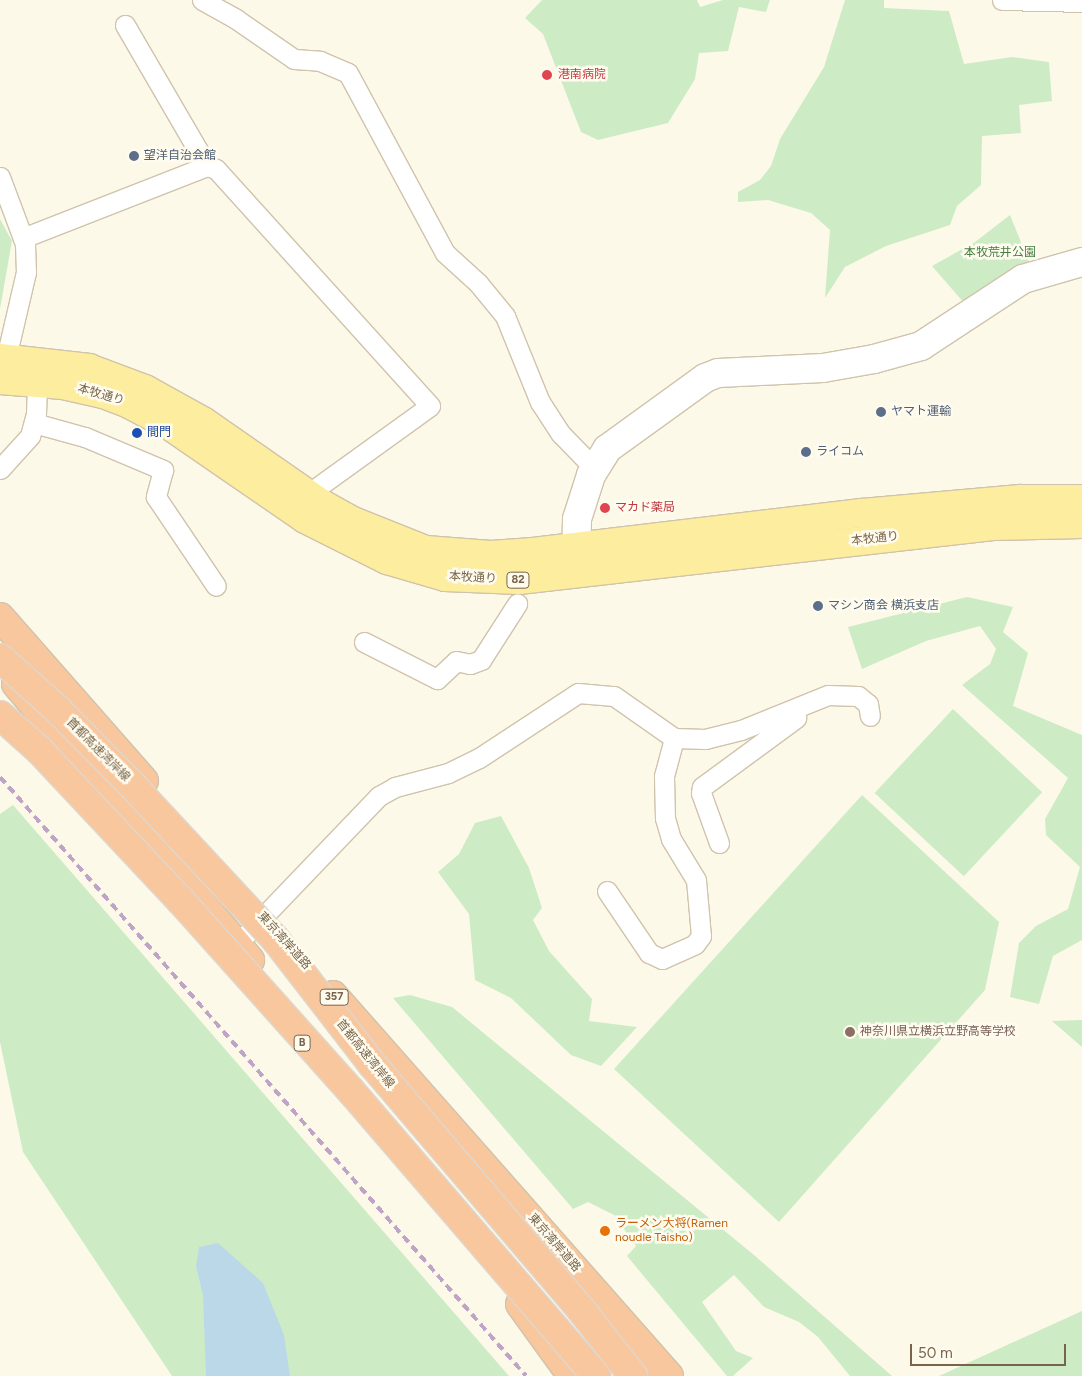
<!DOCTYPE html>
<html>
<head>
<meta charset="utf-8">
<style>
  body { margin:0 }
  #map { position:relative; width:1082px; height:1376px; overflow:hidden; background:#fdf9e8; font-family:Figtree,"Noto Sans JP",sans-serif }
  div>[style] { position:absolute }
  .green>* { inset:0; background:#cdecc5; transform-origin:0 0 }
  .water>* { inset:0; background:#bbd8e8 }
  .roads { filter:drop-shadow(1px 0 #d0c3ac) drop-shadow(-1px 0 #d0c3ac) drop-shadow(0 1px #d0c3ac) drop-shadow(0 -1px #d0c3ac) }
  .street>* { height:19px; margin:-9.5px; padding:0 9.5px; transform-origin:9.5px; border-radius:9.5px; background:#fff }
  .secondary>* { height:28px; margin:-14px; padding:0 14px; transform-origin:14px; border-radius:14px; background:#fff }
  .primary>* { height:28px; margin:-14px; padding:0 14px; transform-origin:14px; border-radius:14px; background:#fded9e }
  .highway>* { height:28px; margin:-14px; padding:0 14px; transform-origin:14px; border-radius:14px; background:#f9c79d }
  .rail>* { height:4px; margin-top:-2px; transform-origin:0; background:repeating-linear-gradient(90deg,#bfa4c8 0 8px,transparent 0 13px) }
  .bridges { filter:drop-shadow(1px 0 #dcd7d0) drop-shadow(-1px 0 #dcd7d0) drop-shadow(0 1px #dcd7d0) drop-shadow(0 -1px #dcd7d0) }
  .highway-bridge>* { height:28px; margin:-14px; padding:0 14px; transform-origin:14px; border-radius:14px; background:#f9c79d }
  .dots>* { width:14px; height:14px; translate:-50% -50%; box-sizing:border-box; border:2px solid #fffcef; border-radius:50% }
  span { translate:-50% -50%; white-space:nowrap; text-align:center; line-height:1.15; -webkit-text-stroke:5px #fffcef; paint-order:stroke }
  .shield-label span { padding:1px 4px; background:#fffcef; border:1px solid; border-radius:4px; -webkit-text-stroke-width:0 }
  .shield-label { font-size:11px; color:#78644a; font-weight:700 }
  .health-label { font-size:12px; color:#be3a42 }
  .left { translate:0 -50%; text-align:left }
  .service-label { font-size:12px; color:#4e5e75 }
  .park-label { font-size:12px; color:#477f42 }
  .street-label { font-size:12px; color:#78644a }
  .transit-label { font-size:12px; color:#164399 }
  .education-label { font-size:12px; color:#785e54 }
  .food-label { font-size:12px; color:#c56008 }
  .scale { position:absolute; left:910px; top:1344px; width:156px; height:22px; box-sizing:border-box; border:2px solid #78644a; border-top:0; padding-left:6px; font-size:15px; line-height:18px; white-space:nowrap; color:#78644a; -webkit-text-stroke:4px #fffcef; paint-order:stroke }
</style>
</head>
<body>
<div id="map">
  <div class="green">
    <i style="clip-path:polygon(542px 0,697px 0,700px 7px,723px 0,770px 0,766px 12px,739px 7px,728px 51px,699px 53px,695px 79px,668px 123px,598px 140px,581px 132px,543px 34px,525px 18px)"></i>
    <i style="clip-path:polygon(845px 0,884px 0,884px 8px,949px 11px,964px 64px,1012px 57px,1049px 62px,1052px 101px,1019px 105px,1021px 133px,982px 136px,981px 185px,957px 206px,950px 225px,886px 246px,845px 267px,825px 298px,830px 230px,811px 213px,768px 200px,738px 202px,738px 192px,760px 180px,771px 166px,780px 139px,824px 67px)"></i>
    <i style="clip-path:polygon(1010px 215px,1031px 267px,965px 304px,932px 266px,975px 242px)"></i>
    <i style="clip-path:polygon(0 219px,12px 241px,0 309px)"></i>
    <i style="clip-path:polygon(967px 597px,1013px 607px,1003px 632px,1028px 653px,1013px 706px,1082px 735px,1082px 940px,1053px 956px,1039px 1004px,1010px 997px,1019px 943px,1036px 926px,1068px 909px,1080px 867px,1046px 835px,1045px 819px,1068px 778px,962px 685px,990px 664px,996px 649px,980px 626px,926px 641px,862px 669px,848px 627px)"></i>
    <i style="left:953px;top:709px;width:122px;height:115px;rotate:43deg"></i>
    <i style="clip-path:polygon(862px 795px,999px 922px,985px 990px,779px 1222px,614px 1069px)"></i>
    <i style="clip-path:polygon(13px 805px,509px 1376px,172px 1376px,23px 1152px,0 1042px,0 814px)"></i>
    <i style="clip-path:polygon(501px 816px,529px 868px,542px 908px,533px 920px,549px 951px,592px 999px,589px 1021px,637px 1027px,601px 1066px,571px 1055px,511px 998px,475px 980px,469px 914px,438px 872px,459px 854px,475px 823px)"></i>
    <i style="clip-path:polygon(410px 995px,452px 1007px,754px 1255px,892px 1376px,850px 1376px,818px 1337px,799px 1322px,764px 1307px,734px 1275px,702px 1302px,736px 1351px,753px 1358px,733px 1376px,727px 1376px,627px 1256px,636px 1246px,614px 1215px,588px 1202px,573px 1209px,393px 998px)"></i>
    <i style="clip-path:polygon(1082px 1020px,1082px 1047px,1052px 1021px)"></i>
    <i style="clip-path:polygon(1082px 1311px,1082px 1376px,939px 1376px)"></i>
  </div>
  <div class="water">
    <i style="clip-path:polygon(218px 1243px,263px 1283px,284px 1335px,290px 1376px,206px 1376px,203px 1295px,196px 1266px,199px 1247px)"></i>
  </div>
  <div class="roads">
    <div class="street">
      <i style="left:202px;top:0;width:39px;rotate:29deg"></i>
      <i style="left:236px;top:19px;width:70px;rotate:34.6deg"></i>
      <i style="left:294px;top:59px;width:26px;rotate:4deg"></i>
      <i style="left:320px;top:61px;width:30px;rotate:23deg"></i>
      <i style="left:348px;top:73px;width:204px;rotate:61.7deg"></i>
      <i style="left:445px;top:253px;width:45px;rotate:42.3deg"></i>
      <i style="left:478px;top:283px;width:43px;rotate:50.7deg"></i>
      <i style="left:505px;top:316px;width:93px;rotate:67.9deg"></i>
      <i style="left:540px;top:402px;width:38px;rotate:57deg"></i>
      <i style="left:561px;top:434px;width:49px;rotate:45.8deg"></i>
      <i style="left:1002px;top:0;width:80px;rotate:1.4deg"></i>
      <i style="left:125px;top:25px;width:163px;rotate:59.8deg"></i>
      <i style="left:207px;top:166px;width:9px;rotate:18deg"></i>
      <i style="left:216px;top:169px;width:319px;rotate:47.9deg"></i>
      <i style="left:430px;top:406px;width:150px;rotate:144.2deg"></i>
      <i style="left:0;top:177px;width:72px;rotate:69.5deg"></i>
      <i style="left:25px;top:244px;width:28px;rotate:88deg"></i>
      <i style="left:26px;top:272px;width:88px;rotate:103.1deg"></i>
      <i style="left:23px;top:238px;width:198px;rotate:-21.4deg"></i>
      <i style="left:34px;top:423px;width:53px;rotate:15.4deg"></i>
      <i style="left:85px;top:437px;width:85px;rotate:22.9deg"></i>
      <i style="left:163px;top:470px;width:28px;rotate:105deg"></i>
      <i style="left:156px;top:497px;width:107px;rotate:56deg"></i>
      <i style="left:0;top:469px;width:45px;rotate:-47.7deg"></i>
      <i style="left:30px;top:436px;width:23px;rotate:-75deg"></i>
      <i style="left:36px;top:414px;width:32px;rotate:-88deg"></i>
      <i style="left:364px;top:642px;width:82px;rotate:26.9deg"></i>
      <i style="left:437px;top:679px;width:26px;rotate:-43deg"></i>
      <i style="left:456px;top:661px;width:14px;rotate:12deg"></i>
      <i style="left:470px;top:664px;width:12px;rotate:-20deg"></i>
      <i style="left:481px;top:660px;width:67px;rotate:-57.3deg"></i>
      <i style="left:719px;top:843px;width:53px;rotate:-109.8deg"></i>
      <i style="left:701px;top:793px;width:6px;rotate:-81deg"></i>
      <i style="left:702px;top:787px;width:117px;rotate:-36.3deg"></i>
      <i style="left:607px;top:891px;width:75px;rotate:55.9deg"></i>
      <i style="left:649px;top:953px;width:14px;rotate:25deg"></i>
      <i style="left:662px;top:959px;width:36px;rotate:-24deg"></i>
      <i style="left:695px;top:944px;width:10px;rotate:-53deg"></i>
      <i style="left:701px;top:936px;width:56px;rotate:-95.1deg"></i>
      <i style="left:696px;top:880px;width:48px;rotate:-121.4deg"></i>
      <i style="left:671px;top:839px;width:22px;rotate:-106deg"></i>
      <i style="left:665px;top:818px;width:42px;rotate:-91.4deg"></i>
      <i style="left:664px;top:776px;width:39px;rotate:-75deg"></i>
      <i style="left:237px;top:944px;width:205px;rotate:-46.2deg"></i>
      <i style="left:379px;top:796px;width:18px;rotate:-29deg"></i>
      <i style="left:395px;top:787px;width:55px;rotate:-14.8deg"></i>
      <i style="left:448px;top:773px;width:34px;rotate:-26deg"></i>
      <i style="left:479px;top:758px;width:118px;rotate:-33.3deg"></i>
      <i style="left:578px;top:693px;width:36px;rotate:5deg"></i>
      <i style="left:614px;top:696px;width:73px;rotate:35deg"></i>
      <i style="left:674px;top:738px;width:31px;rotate:2deg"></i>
      <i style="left:705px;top:739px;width:37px;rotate:-14deg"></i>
      <i style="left:741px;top:730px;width:94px;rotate:-21.9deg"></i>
      <i style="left:828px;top:695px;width:30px;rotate:2deg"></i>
      <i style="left:858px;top:696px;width:13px;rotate:39deg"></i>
      <i style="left:868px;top:704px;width:12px;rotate:81deg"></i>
    </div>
    <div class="secondary">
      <i style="left:576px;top:571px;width:52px;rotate:-88.9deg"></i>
      <i style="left:577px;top:519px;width:46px;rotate:-72.3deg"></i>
      <i style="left:591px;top:475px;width:31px;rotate:-58deg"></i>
      <i style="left:607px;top:449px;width:121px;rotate:-35.9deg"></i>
      <i style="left:705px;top:378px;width:14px;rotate:-21deg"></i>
      <i style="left:718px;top:373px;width:105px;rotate:-2.7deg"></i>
      <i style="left:823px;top:368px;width:52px;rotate:-10deg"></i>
      <i style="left:874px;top:359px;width:49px;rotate:-15.5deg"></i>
      <i style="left:921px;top:346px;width:122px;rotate:-33.3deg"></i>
      <i style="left:1023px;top:279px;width:61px;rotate:-16.1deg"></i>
    </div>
    <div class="primary">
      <i style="left:0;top:358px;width:90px;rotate:6.4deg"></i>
      <i style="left:89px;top:368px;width:60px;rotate:20.6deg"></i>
      <i style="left:145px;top:389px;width:66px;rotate:28.9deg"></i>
      <i style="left:203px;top:421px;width:147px;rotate:34.8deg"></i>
      <i style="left:324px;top:505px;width:33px;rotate:29deg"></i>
      <i style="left:353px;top:521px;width:79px;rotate:21.7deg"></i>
      <i style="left:426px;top:550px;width:65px;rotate:4.4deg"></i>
      <i style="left:491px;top:555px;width:42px;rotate:-4.1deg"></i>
      <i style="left:533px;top:552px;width:331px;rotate:-6.8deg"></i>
      <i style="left:862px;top:513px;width:159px;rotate:-5.1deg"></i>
      <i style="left:1020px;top:499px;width:62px"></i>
      <i style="left:0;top:380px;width:63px;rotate:4.5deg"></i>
      <i style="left:63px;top:385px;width:41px;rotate:12.7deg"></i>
      <i style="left:103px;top:394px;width:28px;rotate:21deg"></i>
      <i style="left:129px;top:404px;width:43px;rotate:27.8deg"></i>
      <i style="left:167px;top:424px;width:168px;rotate:34.5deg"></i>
      <i style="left:305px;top:519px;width:92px;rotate:26.6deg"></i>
      <i style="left:387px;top:560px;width:60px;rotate:16.3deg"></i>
      <i style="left:445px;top:577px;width:74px;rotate:2.3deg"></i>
      <i style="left:519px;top:580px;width:479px;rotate:-6.5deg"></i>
      <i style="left:995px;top:526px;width:87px;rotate:-1.3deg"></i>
    </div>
    <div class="highway">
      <i style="left:0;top:617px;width:218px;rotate:48.7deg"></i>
      <i style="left:16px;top:684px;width:362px;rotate:49.7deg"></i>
      <i style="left:333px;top:995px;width:508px;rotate:48.59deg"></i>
      <i style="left:520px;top:1304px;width:89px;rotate:54.2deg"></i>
    </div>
  </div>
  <div class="rail">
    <i style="left:0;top:777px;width:797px;rotate:48.71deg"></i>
  </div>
  <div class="bridges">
    <div class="highway-bridge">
      <i style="left:0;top:658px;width:79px;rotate:41.9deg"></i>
      <i style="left:59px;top:711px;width:104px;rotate:45.4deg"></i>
      <i style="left:132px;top:785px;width:212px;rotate:47.1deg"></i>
      <i style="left:276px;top:940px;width:157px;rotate:52.3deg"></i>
      <i style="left:372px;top:1064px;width:324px;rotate:49.6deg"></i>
      <i style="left:582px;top:1311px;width:83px;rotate:51.9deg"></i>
      <i style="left:0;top:715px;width:52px;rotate:41.9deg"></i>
      <i style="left:39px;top:750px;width:207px;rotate:46.8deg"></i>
      <i style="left:181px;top:901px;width:255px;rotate:48.2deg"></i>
      <i style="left:351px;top:1091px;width:376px;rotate:49.3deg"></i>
    </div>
  </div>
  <div class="dots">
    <i style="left:547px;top:75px;background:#e0444e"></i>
    <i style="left:134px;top:156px;background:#5c6f8a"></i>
    <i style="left:881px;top:412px;background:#5c6f8a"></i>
    <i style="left:137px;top:433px;background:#1a4fb4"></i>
    <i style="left:806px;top:452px;background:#5c6f8a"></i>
    <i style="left:605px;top:508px;background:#e0444e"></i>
    <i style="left:818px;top:606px;background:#5c6f8a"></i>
    <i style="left:850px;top:1032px;background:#8d6e63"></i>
    <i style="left:605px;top:1231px;background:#e8710a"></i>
  </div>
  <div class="shield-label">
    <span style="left:518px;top:580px">82</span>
    <span style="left:334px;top:997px">357</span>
    <span style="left:302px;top:1043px">B</span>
  </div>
  <div class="health-label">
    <span class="left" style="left:558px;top:75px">港南病院</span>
    <span class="left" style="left:615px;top:508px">マカド薬局</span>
  </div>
  <div class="service-label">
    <span class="left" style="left:144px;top:156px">望洋自治会館</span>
    <span class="left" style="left:891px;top:412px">ヤマト運輸</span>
    <span class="left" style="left:816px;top:452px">ライコム</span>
    <span class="left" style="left:828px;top:606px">マシン商会 横浜支店</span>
  </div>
  <div class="park-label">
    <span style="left:1000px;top:253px">本牧荒井公園</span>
  </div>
  <div class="street-label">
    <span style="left:101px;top:395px;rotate:16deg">本牧通り</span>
    <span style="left:875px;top:539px;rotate:-6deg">本牧通り</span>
    <span style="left:473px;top:578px;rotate:3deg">本牧通り</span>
    <span style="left:98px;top:750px;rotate:45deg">首都高速湾岸線</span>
    <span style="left:284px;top:941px;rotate:48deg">東京湾岸道路</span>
    <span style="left:365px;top:1054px;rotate:51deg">首都高速湾岸線</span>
    <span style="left:554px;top:1243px;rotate:49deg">東京湾岸道路</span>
  </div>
  <div class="transit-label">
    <span class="left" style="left:147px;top:433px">間門</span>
  </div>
  <div class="education-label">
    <span class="left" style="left:860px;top:1032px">神奈川県立横浜立野高等学校</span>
  </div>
  <div class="food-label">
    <span class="left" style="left:615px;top:1231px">ラーメン大将(Ramen<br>noudle Taisho)</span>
  </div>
  <div class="scale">50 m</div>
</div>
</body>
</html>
